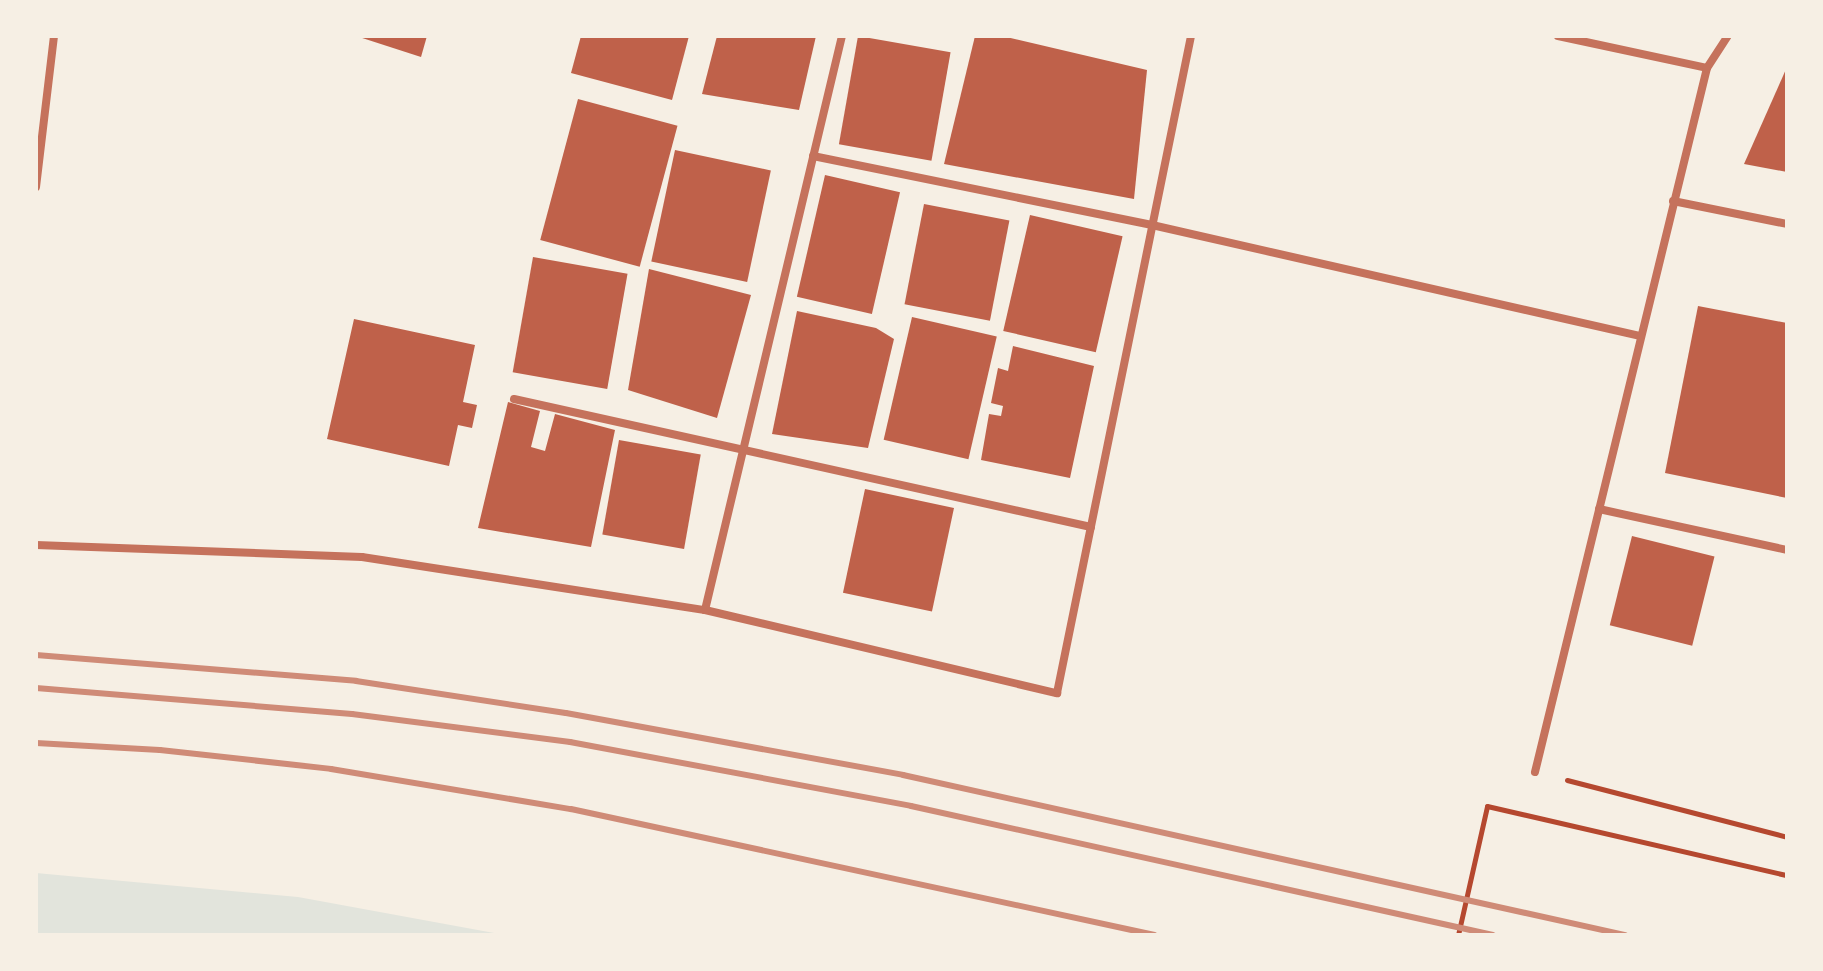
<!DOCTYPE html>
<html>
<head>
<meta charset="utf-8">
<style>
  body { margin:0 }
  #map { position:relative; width:1823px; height:971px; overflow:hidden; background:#f6efe4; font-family:"Source Sans 3",sans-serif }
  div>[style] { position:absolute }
  .green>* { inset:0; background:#e2e4dc }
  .building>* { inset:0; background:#bf614a; transform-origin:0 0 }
  .path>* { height:5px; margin:-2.5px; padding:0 2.5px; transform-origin:2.5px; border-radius:2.5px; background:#b5482f }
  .minor>* { height:8px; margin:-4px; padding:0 4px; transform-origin:4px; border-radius:4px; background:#c5725c }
  .rail>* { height:6px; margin:-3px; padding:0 3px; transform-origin:3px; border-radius:3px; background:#cf8b77 }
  span { translate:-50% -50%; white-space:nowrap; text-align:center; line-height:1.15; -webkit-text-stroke:8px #f6efe4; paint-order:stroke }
  .frame { position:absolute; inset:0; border:38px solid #f6efe4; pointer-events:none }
</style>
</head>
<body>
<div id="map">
  <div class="green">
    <i style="clip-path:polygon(36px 873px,298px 897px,505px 935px,36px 935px)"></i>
  </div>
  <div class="building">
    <i style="clip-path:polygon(356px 36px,427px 36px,421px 57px)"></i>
    <i style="clip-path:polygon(581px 36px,689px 36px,672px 100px,571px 73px)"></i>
    <i style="clip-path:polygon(717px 36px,816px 36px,799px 110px,702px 94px)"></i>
    <i style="left:858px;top:36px;width:94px;height:110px;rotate:10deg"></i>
    <i style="clip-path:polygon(975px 36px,1002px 36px,1147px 70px,1134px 199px,944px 164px)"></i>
    <i style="clip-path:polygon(1787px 67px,1787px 172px,1744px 164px)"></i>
    <i style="left:578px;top:99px;width:103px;height:146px;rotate:15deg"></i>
    <i style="left:675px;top:150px;width:98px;height:114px;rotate:12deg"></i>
    <i style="left:825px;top:175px;width:77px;height:125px;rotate:13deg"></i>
    <i style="left:924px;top:204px;width:87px;height:102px;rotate:11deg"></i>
    <i style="left:1030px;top:215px;width:95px;height:119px;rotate:13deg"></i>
    <i style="left:533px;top:257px;width:96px;height:117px;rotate:10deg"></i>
    <i style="clip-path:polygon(649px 269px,751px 295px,717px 418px,628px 390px)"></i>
    <i style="clip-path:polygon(1698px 306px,1787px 323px,1787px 498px,1665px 473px)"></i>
    <i style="clip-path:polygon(797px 311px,876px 328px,894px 339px,868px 448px,772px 434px)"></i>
    <i style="left:912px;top:317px;width:87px;height:126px;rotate:13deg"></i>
    <i style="clip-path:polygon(354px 319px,475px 345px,463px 402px,477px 405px,472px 428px,458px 425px,449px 466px,327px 439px)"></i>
    <i style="clip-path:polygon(1013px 346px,1094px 366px,1070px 478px,981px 460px,989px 414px,1001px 416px,1003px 406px,991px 403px,998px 368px,1008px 371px)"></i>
    <i style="clip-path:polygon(508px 402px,540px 411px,531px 447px,545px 451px,555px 414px,615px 430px,591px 547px,478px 528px)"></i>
    <i style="left:619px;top:440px;width:83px;height:96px;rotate:10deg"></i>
    <i style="left:865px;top:489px;width:91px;height:106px;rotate:12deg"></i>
    <i style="left:1632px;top:536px;width:85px;height:92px;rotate:14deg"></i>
  </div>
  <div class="path">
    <i style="left:1567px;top:780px;width:227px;rotate:14.5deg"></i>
    <i style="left:1458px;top:935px;width:132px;rotate:-77.3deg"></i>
    <i style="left:1487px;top:806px;width:308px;rotate:13deg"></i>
  </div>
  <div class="minor">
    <i style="left:1558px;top:36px;width:152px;rotate:12.1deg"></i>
    <i style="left:813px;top:156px;width:346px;rotate:11.5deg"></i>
    <i style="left:1152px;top:225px;width:500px;rotate:12.81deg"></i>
    <i style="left:36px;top:187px;width:152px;rotate:-83.2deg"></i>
    <i style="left:1673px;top:201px;width:116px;rotate:11.4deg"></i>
    <i style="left:514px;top:399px;width:591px;rotate:12.51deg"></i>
    <i style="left:1599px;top:509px;width:192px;rotate:12.3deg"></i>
    <i style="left:36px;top:545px;width:326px;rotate:2.1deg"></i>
    <i style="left:362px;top:557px;width:347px;rotate:8.8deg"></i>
    <i style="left:705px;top:610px;width:362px;rotate:13.3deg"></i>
    <i style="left:1057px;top:693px;width:671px;rotate:-78.47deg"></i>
    <i style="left:705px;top:610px;width:590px;rotate:-76.58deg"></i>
    <i style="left:1535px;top:772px;width:725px;rotate:-76.27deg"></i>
    <i style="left:1707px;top:68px;width:38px;rotate:-57deg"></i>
  </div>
  <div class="rail">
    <i style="left:36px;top:655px;width:321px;rotate:4.6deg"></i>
    <i style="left:356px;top:681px;width:212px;rotate:8.7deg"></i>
    <i style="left:566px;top:713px;width:343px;rotate:10.4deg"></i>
    <i style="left:903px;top:775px;width:740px;rotate:12.5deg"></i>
    <i style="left:36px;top:688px;width:317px;rotate:4.7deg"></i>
    <i style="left:352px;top:714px;width:220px;rotate:7.3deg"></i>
    <i style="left:570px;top:742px;width:347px;rotate:10.6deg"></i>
    <i style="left:911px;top:806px;width:596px;rotate:12.5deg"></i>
    <i style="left:36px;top:743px;width:124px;rotate:3.2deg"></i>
    <i style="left:160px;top:750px;width:172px;rotate:6.3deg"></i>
    <i style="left:331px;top:769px;width:243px;rotate:9.5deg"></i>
    <i style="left:571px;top:809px;width:597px;rotate:12.18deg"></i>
  </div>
  <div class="frame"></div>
</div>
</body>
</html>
